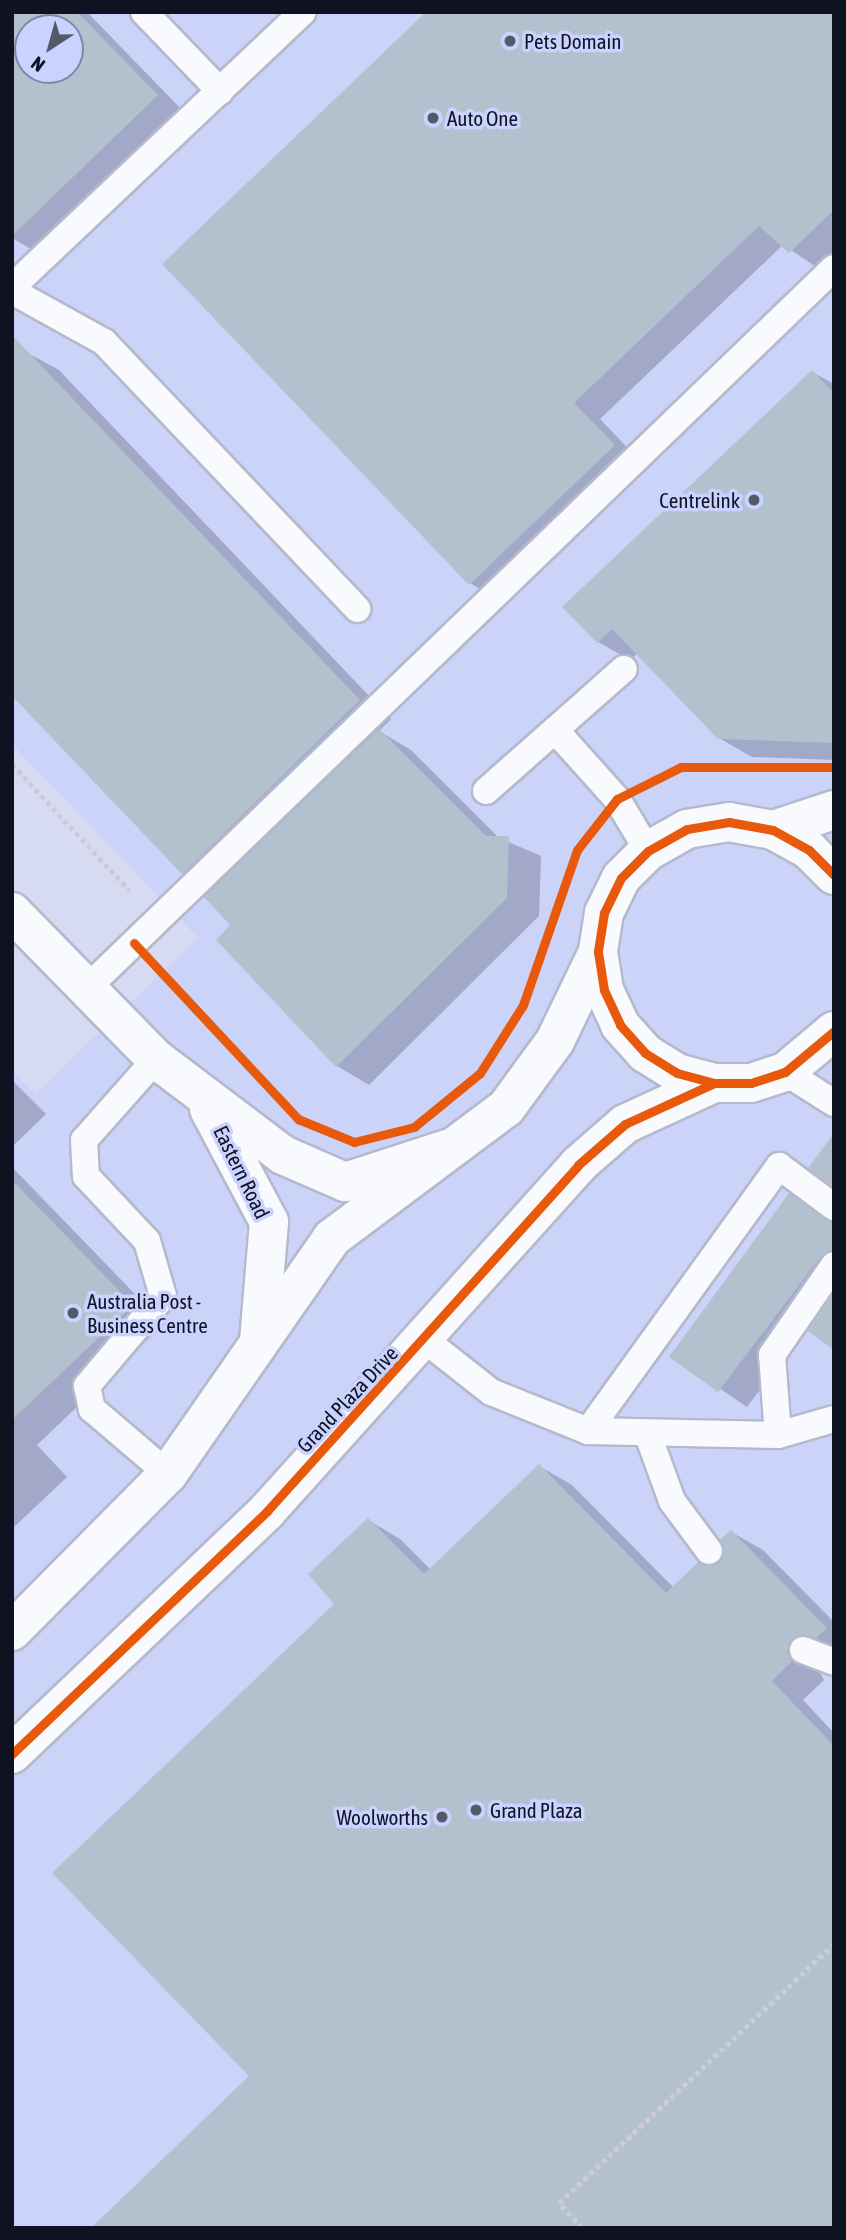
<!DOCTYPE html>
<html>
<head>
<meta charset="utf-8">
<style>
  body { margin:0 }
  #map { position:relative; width:846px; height:2240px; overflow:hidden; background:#d6dbf3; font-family:"Asap Condensed",sans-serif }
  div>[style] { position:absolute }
  .built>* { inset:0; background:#cbd3f9 }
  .shadow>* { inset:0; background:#0003 }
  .building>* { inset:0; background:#b3c0ce }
  .path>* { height:4.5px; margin-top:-2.25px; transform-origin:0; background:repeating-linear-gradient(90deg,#cccdd4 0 5px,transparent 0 8.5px) }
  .roads { filter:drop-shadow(2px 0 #b5b9cc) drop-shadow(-2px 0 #b5b9cc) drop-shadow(0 2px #b5b9cc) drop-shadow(0 -2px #b5b9cc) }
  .lane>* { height:26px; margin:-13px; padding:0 13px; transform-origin:13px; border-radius:13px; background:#f9fafd }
  .street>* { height:38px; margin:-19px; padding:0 19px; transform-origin:19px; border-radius:19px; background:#f9fafd }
  .secondary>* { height:38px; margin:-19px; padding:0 19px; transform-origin:19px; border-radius:19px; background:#f9fafd }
  .cycleway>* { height:9px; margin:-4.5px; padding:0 4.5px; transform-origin:4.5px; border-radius:4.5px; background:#e8590c }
  .dots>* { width:19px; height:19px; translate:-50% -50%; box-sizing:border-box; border:4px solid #cad3ff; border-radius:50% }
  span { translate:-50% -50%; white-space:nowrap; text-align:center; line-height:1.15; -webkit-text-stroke:7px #cad3ff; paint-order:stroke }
  .poi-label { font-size:21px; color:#0f1221 }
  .left { translate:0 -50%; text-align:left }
  .right { translate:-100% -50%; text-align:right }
  .street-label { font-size:21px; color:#0f1221 }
  .frame { position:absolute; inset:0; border:14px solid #0f1221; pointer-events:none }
  .north { position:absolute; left:14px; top:14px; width:70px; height:70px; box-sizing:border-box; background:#cad3ff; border:2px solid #7f86a6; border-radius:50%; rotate:216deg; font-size:19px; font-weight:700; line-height:28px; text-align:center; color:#0f1221 }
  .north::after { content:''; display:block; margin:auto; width:24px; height:32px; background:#55586a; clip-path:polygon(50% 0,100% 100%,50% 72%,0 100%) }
</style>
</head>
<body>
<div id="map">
  <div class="built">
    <i style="clip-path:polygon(evenodd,12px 12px,834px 12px,834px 2228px,12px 2228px,12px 1071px,35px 1094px,198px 938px,12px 744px,12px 12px,28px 28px,70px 28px,70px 70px,28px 70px,28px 28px)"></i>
  </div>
  <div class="shadow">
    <i style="clip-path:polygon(evenodd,12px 12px,87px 12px,184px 112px,38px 253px,12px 238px,12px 12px,28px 28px,70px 28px,70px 70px,28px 70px,28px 28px)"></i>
    <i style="clip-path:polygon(428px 12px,834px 12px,834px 252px,818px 268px,783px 245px,600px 419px,641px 462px,497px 599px,470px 583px)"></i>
    <i style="clip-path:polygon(26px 352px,59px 370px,391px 719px,379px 731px,411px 750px,499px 838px,541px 856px,539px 916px,369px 1085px,337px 1066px,218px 940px,233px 925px,213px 890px,183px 873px,12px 693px)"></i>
    <i style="clip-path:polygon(812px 372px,834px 384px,834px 760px,752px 757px,719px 738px,638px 653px,630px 660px,598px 642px)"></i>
    <i style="clip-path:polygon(12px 1080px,46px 1114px,12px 1147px)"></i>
    <i style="clip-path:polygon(12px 1167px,164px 1324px,37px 1445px,67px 1477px,12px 1529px)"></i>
    <i style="clip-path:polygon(834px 1223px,834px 1289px,747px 1407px,672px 1356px)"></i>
    <i style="clip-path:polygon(539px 1466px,572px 1485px,674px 1588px,720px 1565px,731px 1532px,763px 1550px,834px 1622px,834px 1656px,825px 1656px,819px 1671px,824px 1680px,803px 1700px,834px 1733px,834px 2228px,251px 2076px,336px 1604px,368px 1520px,400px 1539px,431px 1570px)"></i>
  </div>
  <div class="building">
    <i style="clip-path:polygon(evenodd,12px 12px,77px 12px,158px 95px,12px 236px,12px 12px,28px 28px,70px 28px,70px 70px,28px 70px,28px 28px)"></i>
    <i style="clip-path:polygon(426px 12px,834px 12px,834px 210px,789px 253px,759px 226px,574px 403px,615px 445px,469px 585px,162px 264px)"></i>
    <i style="clip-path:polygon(12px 335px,360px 700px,182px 874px,12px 696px)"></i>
    <i style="clip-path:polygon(812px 370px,834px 393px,834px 743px,718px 739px,612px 629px,597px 643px,562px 607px)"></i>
    <i style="clip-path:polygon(379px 729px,486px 836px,509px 836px,507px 898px,336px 1067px,216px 940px,230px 925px,204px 897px)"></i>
    <i style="clip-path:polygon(834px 1133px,834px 1187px,808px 1168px)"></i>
    <i style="clip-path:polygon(12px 1180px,133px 1305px,12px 1420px)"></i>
    <i style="clip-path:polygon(789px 1193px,834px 1222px,834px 1249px,821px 1256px,718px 1392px,669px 1357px)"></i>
    <i style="clip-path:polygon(834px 1293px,834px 1350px,808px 1331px)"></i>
    <i style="clip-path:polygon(539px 1464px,666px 1593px,698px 1562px,719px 1563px,725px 1550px,720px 1540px,731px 1530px,827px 1628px,816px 1638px,793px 1638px,787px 1652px,792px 1661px,772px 1681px,834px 1746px,834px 2228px,91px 2228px,249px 2076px,52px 1873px,334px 1604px,308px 1574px,368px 1518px,424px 1574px)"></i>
  </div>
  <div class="path">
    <i style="left:12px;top:764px;width:173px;rotate:47.1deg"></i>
    <i style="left:651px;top:782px;width:34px;rotate:-27deg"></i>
    <i style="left:681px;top:767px;width:123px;rotate:0.9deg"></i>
    <i style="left:571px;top:868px;width:39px;rotate:-61deg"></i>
    <i style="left:537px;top:964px;width:51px;rotate:-70.5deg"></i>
    <i style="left:161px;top:973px;width:132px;rotate:46.8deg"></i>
    <i style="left:582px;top:2228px;width:34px;rotate:-133deg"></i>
    <i style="left:559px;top:2203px;width:378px;rotate:-43.3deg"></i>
  </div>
  <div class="roads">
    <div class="lane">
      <i style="left:144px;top:12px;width:110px;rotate:46.1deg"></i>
      <i style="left:12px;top:287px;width:400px;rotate:-43.4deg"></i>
      <i style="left:12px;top:291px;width:105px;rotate:29deg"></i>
      <i style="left:104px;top:342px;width:368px;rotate:46.5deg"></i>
      <i style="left:555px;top:730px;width:93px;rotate:48.1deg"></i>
      <i style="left:617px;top:799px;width:61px;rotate:59.2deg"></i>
      <i style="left:486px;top:791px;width:184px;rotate:-41.5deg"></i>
      <i style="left:86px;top:989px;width:1039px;rotate:-43.95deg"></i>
      <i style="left:156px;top:1059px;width:108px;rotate:131.6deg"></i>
      <i style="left:84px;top:1140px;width:36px;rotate:87deg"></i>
      <i style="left:86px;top:1176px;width:89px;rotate:46.8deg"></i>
      <i style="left:147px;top:1241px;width:57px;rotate:73.8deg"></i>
      <i style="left:163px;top:1296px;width:118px;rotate:130.2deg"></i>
      <i style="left:87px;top:1386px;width:24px;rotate:78deg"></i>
      <i style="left:92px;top:1409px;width:100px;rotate:40.5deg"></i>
      <i style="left:785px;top:1072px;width:58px;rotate:32.3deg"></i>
      <i style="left:425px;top:1340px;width:84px;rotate:38.2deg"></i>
      <i style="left:491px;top:1392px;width:105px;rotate:21.9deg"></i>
      <i style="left:588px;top:1431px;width:190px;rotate:1.2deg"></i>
      <i style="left:778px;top:1435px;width:58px;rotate:-15.9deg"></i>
      <i style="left:588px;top:1431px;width:327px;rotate:-54.2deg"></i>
      <i style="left:779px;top:1166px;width:69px;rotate:36.7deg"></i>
      <i style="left:648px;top:1435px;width:70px;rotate:70deg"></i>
      <i style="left:672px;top:1501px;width:62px;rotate:53.5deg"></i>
      <i style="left:778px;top:1435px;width:80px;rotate:-94.3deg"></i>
      <i style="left:772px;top:1355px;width:109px;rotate:-55.4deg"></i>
      <i style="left:803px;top:1650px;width:33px;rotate:21deg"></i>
    </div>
    <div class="street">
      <i style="left:12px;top:912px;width:206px;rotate:45.6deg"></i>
      <i style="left:156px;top:1059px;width:159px;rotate:37.1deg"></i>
      <i style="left:283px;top:1155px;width:68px;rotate:23.5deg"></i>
      <i style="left:345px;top:1182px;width:107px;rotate:-17.9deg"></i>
      <i style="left:209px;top:1109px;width:128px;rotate:62deg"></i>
      <i style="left:269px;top:1222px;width:118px;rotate:94.8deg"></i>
    </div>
    <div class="secondary">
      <i style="left:773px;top:830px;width:64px;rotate:-18.2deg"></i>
      <i style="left:834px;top:875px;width:35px;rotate:-135deg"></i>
      <i style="left:809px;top:850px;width:41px;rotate:-150.9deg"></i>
      <i style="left:773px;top:830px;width:45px;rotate:-169.7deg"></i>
      <i style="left:729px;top:822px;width:43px;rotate:170.5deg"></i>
      <i style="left:687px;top:829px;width:45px;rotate:150.6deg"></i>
      <i style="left:648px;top:851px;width:38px;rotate:135deg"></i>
      <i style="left:621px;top:878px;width:39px;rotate:116deg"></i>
      <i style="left:604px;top:913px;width:39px;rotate:99deg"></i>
      <i style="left:598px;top:952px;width:38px;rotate:81deg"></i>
      <i style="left:604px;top:990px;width:38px;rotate:65deg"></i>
      <i style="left:620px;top:1025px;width:38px;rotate:48deg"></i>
      <i style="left:645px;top:1053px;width:38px;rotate:32deg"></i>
      <i style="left:677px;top:1073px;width:38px;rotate:15deg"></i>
      <i style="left:714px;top:1083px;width:37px"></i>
      <i style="left:751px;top:1083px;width:36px;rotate:-18deg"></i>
      <i style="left:785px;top:1072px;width:64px;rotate:-39.9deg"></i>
      <i style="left:12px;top:1631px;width:221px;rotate:-45.2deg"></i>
      <i style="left:168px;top:1474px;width:287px;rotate:-55.2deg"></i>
      <i style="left:332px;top:1238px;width:217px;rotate:-36.8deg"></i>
      <i style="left:506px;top:1108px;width:83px;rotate:-53.8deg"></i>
      <i style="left:555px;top:1041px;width:99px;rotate:-64.2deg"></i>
      <i style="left:12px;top:1754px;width:352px;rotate:-43.6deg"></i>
      <i style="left:267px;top:1511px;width:465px;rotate:-48deg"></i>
      <i style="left:578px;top:1165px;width:62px;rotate:-41.1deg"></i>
      <i style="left:625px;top:1124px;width:98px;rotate:-24.7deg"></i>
    </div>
  </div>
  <div class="cycleway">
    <i style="left:834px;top:875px;width:35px;rotate:-135deg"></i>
    <i style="left:809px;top:850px;width:41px;rotate:-150.9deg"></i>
    <i style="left:773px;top:830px;width:45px;rotate:-169.7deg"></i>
    <i style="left:729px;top:822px;width:43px;rotate:170.5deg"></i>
    <i style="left:687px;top:829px;width:45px;rotate:150.6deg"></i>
    <i style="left:648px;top:851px;width:38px;rotate:135deg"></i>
    <i style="left:621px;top:878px;width:39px;rotate:116deg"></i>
    <i style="left:604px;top:913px;width:39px;rotate:99deg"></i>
    <i style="left:598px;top:952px;width:38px;rotate:81deg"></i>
    <i style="left:604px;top:990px;width:38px;rotate:65deg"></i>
    <i style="left:620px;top:1025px;width:38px;rotate:48deg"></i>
    <i style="left:645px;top:1053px;width:38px;rotate:32deg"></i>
    <i style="left:677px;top:1073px;width:38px;rotate:15deg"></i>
    <i style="left:714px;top:1083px;width:37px"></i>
    <i style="left:751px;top:1083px;width:36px;rotate:-18deg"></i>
    <i style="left:785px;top:1072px;width:64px;rotate:-39.9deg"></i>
    <i style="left:134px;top:943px;width:241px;rotate:47deg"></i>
    <i style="left:298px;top:1119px;width:61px;rotate:22.3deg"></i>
    <i style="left:354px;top:1142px;width:62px;rotate:-14deg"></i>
    <i style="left:414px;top:1127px;width:85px;rotate:-39.3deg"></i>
    <i style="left:480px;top:1073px;width:80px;rotate:-57.7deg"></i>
    <i style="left:523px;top:1005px;width:164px;rotate:-70.8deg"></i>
    <i style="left:577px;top:850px;width:65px;rotate:-51.9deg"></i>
    <i style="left:617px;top:799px;width:72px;rotate:-26.6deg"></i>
    <i style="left:681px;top:767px;width:153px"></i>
    <i style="left:12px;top:1754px;width:352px;rotate:-43.6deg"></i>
    <i style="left:267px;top:1511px;width:465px;rotate:-48deg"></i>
    <i style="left:578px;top:1165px;width:62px;rotate:-41.1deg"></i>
    <i style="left:625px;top:1124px;width:98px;rotate:-24.7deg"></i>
  </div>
  <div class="dots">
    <i style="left:510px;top:41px;background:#55586a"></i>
    <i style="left:433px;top:118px;background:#55586a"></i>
    <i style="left:754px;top:500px;background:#55586a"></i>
    <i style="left:73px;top:1313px;background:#55586a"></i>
    <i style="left:476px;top:1810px;background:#55586a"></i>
    <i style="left:442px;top:1817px;background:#55586a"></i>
  </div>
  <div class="poi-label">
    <span class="left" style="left:524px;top:41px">Pets Domain</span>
    <span class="left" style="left:447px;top:118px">Auto One</span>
    <span class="right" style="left:740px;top:500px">Centrelink</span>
    <span class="left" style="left:87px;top:1313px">Australia Post -<br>Business Centre</span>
    <span class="left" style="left:490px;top:1810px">Grand Plaza</span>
    <span class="right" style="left:428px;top:1817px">Woolworths</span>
  </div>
  <div class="street-label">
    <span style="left:242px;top:1172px;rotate:64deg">Eastern Road</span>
    <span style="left:347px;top:1399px;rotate:-47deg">Grand Plaza Drive</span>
  </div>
  <div class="frame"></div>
  <div class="north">N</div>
</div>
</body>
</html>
